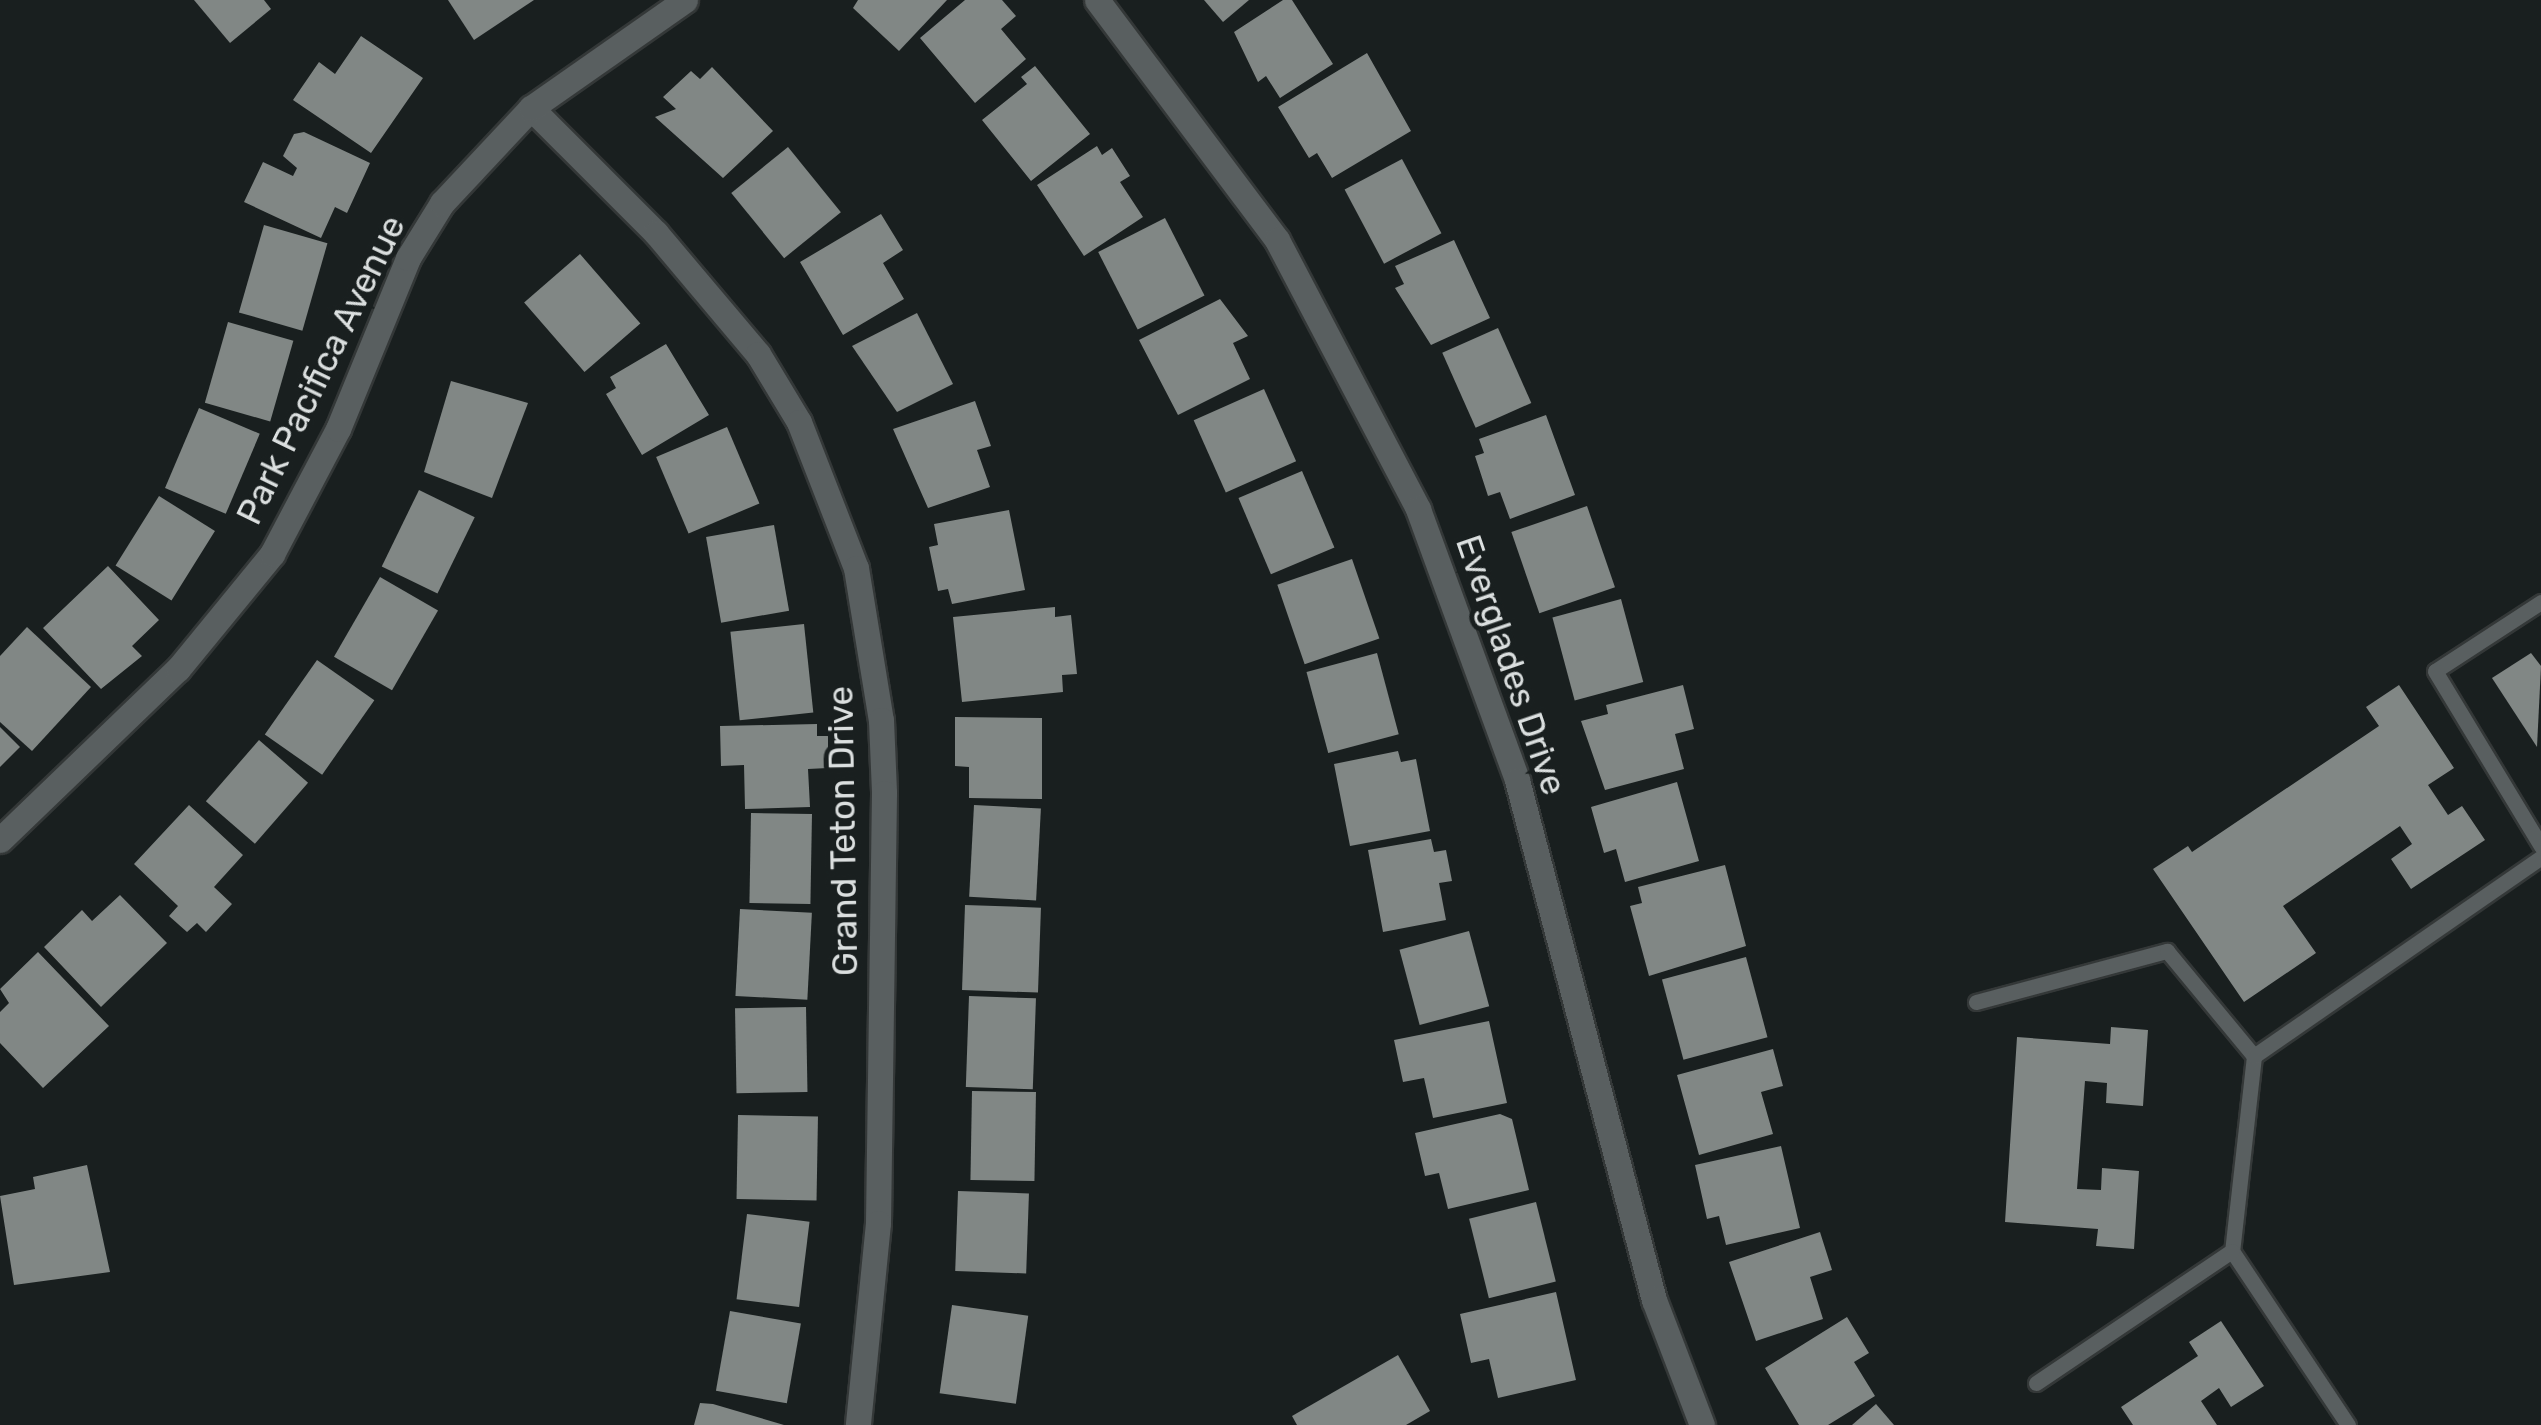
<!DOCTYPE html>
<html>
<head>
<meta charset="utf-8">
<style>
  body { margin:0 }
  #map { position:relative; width:2541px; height:1425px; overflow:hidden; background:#191f1f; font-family:Rubik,sans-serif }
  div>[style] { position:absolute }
  .building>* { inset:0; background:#818785; transform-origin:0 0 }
  .roads { filter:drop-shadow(2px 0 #343838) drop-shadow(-2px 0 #343838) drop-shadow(0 2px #343838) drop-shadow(0 -2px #343838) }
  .service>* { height:15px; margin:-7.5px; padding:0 7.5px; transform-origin:7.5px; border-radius:7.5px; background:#595f60 }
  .minor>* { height:25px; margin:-12.5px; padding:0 12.5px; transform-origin:12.5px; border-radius:12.5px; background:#595f60 }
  span { translate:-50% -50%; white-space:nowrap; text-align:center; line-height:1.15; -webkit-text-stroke:10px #191f1f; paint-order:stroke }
  .street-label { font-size:35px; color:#dbdfdf }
</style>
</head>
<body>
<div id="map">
  <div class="building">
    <i style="clip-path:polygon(194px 0,264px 0,271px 9px,230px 43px)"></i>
    <i style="clip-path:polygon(448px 0,534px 0,474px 40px)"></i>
    <i style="clip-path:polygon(858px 0,947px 0,899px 51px,853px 8px)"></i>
    <i style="clip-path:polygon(965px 0,1002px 0,1016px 16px,1001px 29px,1026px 59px,975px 103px,920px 38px)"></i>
    <i style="clip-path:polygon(1204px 0,1249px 0,1223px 22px)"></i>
    <i style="clip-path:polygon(1283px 0,1292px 0,1333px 64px,1280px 98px,1266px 76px,1258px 82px,1234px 32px)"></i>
    <i style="clip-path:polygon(361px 36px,423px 78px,371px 153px,293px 100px,319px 62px,335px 74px)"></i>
    <i style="clip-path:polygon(1367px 53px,1411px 131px,1332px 178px,1317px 153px,1309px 158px,1278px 107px)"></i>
    <i style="clip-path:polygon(1035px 66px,1090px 134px,1031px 181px,982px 120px,1027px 84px,1021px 77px)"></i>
    <i style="clip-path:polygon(712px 67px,773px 131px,723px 178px,655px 117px,676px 109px,663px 97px,691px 71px,700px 79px)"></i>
    <i style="clip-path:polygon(304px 132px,370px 163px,347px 213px,335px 207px,321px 238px,244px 202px,263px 162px,293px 176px,297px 168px,283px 156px,294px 134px)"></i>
    <i style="clip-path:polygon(1097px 146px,1102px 155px,1112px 148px,1130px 176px,1120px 182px,1143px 217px,1084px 256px,1037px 185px)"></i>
    <i style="left:788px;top:147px;width:84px;height:73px;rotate:51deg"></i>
    <i style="left:1402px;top:159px;width:84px;height:65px;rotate:62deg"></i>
    <i style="clip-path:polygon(881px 214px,903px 250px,883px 263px,904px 299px,843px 335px,800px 262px)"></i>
    <i style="left:1165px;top:218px;width:87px;height:75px;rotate:63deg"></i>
    <i style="left:264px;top:225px;width:66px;height:91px;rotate:16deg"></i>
    <i style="clip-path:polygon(1454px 240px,1490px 318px,1431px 345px,1395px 288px,1404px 284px,1395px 266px)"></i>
    <i style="left:580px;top:254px;width:92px;height:74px;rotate:49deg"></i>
    <i style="clip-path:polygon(1220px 299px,1248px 336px,1233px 343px,1250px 379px,1178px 415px,1139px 340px)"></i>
    <i style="clip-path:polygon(917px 313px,953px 384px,897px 412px,852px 346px)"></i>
    <i style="left:228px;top:322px;width:68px;height:84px;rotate:16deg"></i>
    <i style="left:1498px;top:328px;width:82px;height:61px;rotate:66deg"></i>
    <i style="clip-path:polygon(666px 344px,709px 415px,642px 455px,606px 394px,616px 388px,610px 377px)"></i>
    <i style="clip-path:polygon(451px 381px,528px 403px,492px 498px,424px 472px)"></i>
    <i style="left:1264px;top:389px;width:79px;height:77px;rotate:66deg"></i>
    <i style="clip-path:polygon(975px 401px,991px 446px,977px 450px,990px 487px,928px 508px,893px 429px)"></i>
    <i style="left:199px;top:408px;width:66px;height:87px;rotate:23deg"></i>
    <i style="clip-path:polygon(1546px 415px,1575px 495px,1510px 519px,1500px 492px,1488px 496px,1475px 456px,1484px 453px,1479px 439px)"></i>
    <i style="left:727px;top:427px;width:83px;height:77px;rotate:67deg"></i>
    <i style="left:1302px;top:471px;width:83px;height:69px;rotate:67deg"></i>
    <i style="left:419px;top:490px;width:62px;height:85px;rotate:26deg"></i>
    <i style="left:159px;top:496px;width:66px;height:82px;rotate:32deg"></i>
    <i style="left:1587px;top:506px;width:86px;height:80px;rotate:71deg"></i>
    <i style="clip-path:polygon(1009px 510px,1025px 590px,952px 604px,948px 589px,938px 591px,929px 547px,938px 545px,934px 524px)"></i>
    <i style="left:774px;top:525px;width:87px;height:69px;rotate:80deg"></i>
    <i style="left:1352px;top:559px;width:84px;height:79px;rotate:71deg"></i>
    <i style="clip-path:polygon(108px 566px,159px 620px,132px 646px,142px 656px,101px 689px,43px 628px)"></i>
    <i style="left:380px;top:577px;width:67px;height:92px;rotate:30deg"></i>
    <i style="left:1621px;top:599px;width:86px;height:71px;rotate:75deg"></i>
    <i style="clip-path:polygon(1055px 607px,1055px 617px,1071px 615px,1077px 674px,1062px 675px,1063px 692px,962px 702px,953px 617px)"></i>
    <i style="left:804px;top:624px;width:89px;height:74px;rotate:84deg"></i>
    <i style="clip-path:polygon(27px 627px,91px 687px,32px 751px,0 722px,0 656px)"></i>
    <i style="left:1377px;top:653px;width:84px;height:73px;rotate:75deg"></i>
    <i style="clip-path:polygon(2531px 653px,2541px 666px,2537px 747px,2492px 678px)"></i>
    <i style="left:317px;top:660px;width:70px;height:91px;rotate:35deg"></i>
    <i style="clip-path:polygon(1683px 685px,1694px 729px,1675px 734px,1684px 769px,1605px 790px,1581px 721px,1608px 714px,1606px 705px)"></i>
    <i style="clip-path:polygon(2399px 685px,2454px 768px,2428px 785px,2448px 815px,2462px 806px,2485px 840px,2411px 889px,2391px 859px,2412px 844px,2400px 826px,2283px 906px,2316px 953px,2244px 1002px,2153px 869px,2188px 846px,2192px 852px,2379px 726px,2366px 707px)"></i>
    <i style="clip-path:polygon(955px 717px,1042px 718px,1042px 799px,969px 798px,969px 767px,955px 766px)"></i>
    <i style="clip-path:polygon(817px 724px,817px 736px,828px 736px,828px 768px,808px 769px,810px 807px,745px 809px,744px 765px,721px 766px,720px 726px)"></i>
    <i style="clip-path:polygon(0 727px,20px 747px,0 767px)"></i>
    <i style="left:259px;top:740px;width:65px;height:81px;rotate:41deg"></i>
    <i style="clip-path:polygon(1398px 751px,1401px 762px,1416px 759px,1430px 831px,1350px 846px,1334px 764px)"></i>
    <i style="clip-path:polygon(1677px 782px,1699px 861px,1625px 882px,1616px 849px,1604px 853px,1591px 807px)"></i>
    <i style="clip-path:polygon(189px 805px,243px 855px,214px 887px,232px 904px,206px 932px,197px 923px,187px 932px,169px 916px,178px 906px,134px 864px)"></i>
    <i style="left:974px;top:805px;width:67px;height:92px;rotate:3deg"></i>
    <i style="left:751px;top:813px;width:61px;height:90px;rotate:1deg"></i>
    <i style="clip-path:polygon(1431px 839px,1434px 852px,1446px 850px,1452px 881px,1439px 883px,1446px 920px,1383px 932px,1368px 850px)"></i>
    <i style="clip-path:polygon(1725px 865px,1746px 946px,1649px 976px,1630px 906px,1642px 903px,1638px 887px)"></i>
    <i style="clip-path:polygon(120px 895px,167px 943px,101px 1007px,44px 947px,82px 910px,92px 921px)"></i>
    <i style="left:965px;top:905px;width:76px;height:85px;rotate:2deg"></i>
    <i style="left:740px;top:909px;width:72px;height:87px;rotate:3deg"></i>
    <i style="left:1469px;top:931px;width:78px;height:72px;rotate:75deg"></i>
    <i style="clip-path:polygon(38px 952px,109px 1026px,43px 1088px,0 1043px,0 1012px,9px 1003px,0 989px)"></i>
    <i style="left:1746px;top:957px;width:83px;height:87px;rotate:75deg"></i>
    <i style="left:969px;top:996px;width:67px;height:91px;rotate:2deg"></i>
    <i style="left:806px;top:1007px;width:85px;height:71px;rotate:89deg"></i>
    <i style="clip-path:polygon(1489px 1021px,1507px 1103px,1433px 1118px,1424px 1078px,1403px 1082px,1394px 1040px)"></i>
    <i style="clip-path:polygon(2111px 1027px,2148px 1030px,2143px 1106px,2106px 1103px,2107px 1083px,2085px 1081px,2077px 1189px,2101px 1190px,2102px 1168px,2139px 1171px,2134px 1249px,2096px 1246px,2098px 1229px,2005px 1222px,2017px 1037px,2110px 1044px)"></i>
    <i style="clip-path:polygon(1773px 1049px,1783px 1086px,1761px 1092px,1773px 1134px,1699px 1155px,1677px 1075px)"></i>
    <i style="left:972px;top:1091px;width:64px;height:89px;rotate:1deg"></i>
    <i style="clip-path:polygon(1500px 1114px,1512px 1119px,1529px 1190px,1448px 1209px,1439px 1173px,1425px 1176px,1415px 1133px)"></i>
    <i style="left:738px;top:1115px;width:80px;height:84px;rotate:1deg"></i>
    <i style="clip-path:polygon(1781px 1146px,1800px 1228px,1726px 1245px,1719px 1216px,1707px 1219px,1695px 1165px)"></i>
    <i style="clip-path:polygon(87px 1165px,110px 1272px,14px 1285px,0 1196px,35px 1189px,33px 1177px)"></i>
    <i style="left:958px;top:1191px;width:71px;height:80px;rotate:2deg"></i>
    <i style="left:1536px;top:1202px;width:82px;height:69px;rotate:76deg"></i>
    <i style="left:747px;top:1214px;width:63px;height:86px;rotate:7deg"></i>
    <i style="clip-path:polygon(1820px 1232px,1832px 1270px,1810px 1277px,1823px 1319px,1756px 1341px,1729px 1262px)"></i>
    <i style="clip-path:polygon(1556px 1292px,1576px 1380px,1498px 1398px,1489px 1359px,1471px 1363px,1460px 1314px)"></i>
    <i style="left:952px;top:1305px;width:77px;height:89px;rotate:8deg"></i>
    <i style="left:730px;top:1311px;width:72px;height:81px;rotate:10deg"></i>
    <i style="clip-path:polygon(1847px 1317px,1869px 1353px,1854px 1362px,1875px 1396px,1828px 1425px,1799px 1425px,1765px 1368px)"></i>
    <i style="clip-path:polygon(2221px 1321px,2264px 1386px,2231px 1407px,2219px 1388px,2201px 1401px,2217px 1425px,2133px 1425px,2121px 1407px,2198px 1356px,2189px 1342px)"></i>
    <i style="clip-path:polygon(1398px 1355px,1430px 1411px,1406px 1425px,1297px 1425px,1292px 1416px)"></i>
    <i style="clip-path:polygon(700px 1403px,713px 1404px,784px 1425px,694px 1425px)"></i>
    <i style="clip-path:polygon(1876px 1404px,1894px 1425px,1852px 1425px)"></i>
  </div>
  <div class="roads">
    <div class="service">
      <i style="left:2541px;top:602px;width:126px;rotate:146.9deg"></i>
      <i style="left:2435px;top:671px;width:205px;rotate:58.8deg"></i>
      <i style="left:1976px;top:1002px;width:198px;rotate:-15deg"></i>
      <i style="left:2167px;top:951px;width:136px;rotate:50.4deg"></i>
      <i style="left:2254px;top:1056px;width:196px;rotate:96.4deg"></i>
      <i style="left:2232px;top:1251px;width:209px;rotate:56.3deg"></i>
      <i style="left:2254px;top:1056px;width:349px;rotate:-34.7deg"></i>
      <i style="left:2036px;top:1383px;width:236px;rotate:-34deg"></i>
    </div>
    <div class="minor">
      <i style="left:1097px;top:0;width:300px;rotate:53.1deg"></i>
      <i style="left:1277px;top:240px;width:304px;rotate:62.3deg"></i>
      <i style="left:1418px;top:509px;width:289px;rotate:69.9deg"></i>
      <i style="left:1517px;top:780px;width:538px;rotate:75.24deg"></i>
      <i style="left:1654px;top:1300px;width:134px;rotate:69deg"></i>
      <i style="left:531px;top:108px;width:177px;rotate:45deg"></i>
      <i style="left:656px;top:233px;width:158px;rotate:49.9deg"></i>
      <i style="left:758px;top:354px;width:79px;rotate:58.9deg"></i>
      <i style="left:799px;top:422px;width:157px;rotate:68.7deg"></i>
      <i style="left:856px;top:568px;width:154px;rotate:80.7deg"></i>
      <i style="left:881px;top:720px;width:73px;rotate:87.6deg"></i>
      <i style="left:884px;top:793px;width:430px;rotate:90.8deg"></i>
      <i style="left:878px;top:1223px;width:203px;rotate:95.7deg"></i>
      <i style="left:0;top:840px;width:247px;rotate:-43.9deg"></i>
      <i style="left:178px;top:669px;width:149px;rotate:-50.7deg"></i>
      <i style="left:272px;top:554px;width:141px;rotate:-62.2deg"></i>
      <i style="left:338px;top:429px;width:185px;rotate:-67.7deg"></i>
      <i style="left:408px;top:258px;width:65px;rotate:-58.3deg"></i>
      <i style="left:442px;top:203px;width:130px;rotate:-46.9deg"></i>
      <i style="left:531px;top:108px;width:188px;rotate:-35deg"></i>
    </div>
  </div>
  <div class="street-label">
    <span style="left:321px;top:370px;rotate:-64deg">Park Pacifica Avenue</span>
    <span style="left:1511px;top:665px;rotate:71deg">Everglades Drive</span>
    <span style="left:843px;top:831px;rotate:-91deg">Grand Teton Drive</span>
  </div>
</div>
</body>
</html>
